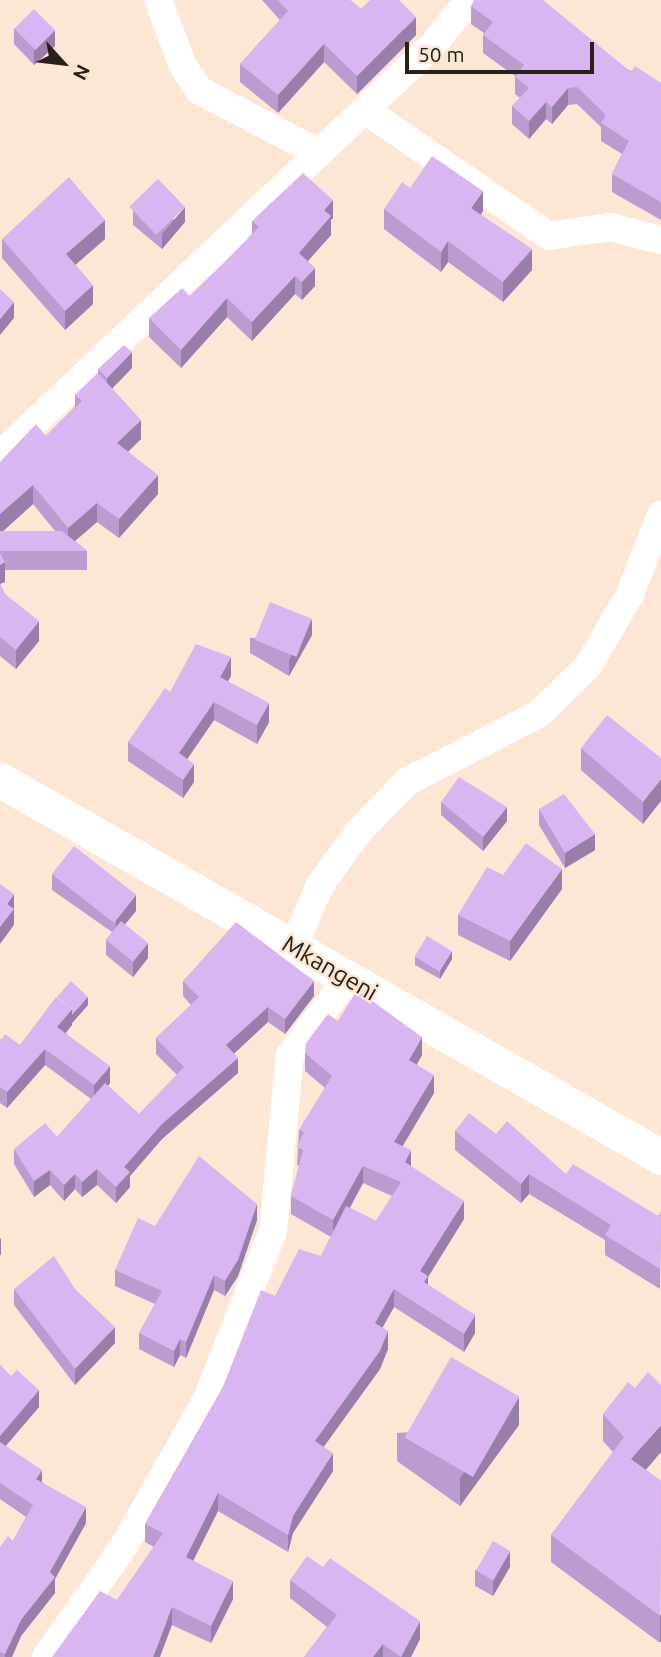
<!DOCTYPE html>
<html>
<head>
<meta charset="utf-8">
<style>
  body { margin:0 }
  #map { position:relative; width:661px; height:1657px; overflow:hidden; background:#fce7d5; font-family:Ubuntu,sans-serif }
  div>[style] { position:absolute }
  .minor>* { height:28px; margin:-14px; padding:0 14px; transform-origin:14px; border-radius:14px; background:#fff }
  .tertiary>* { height:35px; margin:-17.5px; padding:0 17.5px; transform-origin:17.5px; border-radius:17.5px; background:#fff }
  .wall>* { inset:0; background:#bb9cd0 }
  .shaded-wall>* { inset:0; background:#987fa9; transform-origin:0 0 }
  .building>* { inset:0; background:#d9b5f2; transform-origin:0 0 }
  span { translate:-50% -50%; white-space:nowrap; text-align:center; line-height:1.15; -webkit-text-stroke:5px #fce7d5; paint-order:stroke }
  .street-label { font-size:24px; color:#2a2018 }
  .north { position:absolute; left:28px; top:28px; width:70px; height:70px; -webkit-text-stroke:5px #fce7d5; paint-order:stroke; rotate:117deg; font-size:19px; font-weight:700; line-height:28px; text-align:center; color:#2a2018 }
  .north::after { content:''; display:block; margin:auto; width:24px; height:32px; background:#2a2018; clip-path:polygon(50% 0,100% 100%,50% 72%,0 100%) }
  .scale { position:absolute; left:405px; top:42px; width:189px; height:32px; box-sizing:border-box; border:4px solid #2a2018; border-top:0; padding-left:9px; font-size:21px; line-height:24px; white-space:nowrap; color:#2a2018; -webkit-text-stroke:5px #fce7d5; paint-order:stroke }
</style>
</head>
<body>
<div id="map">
  <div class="minor">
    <i style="left:158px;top:0;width:71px;rotate:69.3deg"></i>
    <i style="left:183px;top:66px;width:30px;rotate:56deg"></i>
    <i style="left:200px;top:91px;width:134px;rotate:27.5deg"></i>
    <i style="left:365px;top:110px;width:223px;rotate:34.4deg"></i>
    <i style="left:549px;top:236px;width:62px;rotate:-8.4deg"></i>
    <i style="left:610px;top:227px;width:53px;rotate:14.3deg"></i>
    <i style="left:0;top:455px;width:595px;rotate:-43.43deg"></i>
    <i style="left:432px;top:46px;width:59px;rotate:-51.2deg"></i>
    <i style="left:293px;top:947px;width:68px;rotate:-66.5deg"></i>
    <i style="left:320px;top:885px;width:67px;rotate:-54.2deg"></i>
    <i style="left:359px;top:831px;width:70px;rotate:-45.6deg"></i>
    <i style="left:408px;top:781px;width:147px;rotate:-27.1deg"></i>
    <i style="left:539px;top:714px;width:69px;rotate:-44.4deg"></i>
    <i style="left:588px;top:666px;width:83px;rotate:-59.7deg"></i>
    <i style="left:630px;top:594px;width:85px;rotate:-68.6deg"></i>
    <i style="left:46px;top:1657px;width:138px;rotate:-55deg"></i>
    <i style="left:125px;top:1544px;width:167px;rotate:-60.5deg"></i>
    <i style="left:207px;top:1399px;width:180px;rotate:-68.6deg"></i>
    <i style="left:273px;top:1231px;width:177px;rotate:-84.5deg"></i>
    <i style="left:290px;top:1055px;width:96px;rotate:-53deg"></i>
  </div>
  <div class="tertiary">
    <i style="left:0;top:780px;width:761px;rotate:29.7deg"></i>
  </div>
  <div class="wall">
    <i style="clip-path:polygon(262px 0,350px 0,361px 9px,416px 35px,357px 94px,324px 62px,278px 113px,240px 82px,240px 64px,280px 20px)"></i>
    <i style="clip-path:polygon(471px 6px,661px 83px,661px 220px,612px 192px,612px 174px,622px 154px,601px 141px,601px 127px,577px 104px,568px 105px,552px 124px,546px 119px,529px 139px,512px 124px,512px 106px,520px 98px,515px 94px,515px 76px,483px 53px,483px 35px,484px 33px,471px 24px)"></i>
    <i style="clip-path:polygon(14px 28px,55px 46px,34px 65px,14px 44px)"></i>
    <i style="clip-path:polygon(410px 188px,483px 211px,481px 215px,532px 270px,503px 302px,448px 262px,441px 272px,384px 229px,384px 209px)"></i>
    <i style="clip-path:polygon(133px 210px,185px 222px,162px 249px,133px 225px)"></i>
    <i style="clip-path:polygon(333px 218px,331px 220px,331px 235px,308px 261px,315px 286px,302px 300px,295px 294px,252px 341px,227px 317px,181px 368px,149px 337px,149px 318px,190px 296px,231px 256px,252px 234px,252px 221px)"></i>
    <i style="clip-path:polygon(2px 239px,105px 239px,75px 265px,93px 304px,65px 330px,2px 258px)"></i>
    <i style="clip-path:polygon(evenodd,132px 368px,112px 388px,141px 439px,128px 452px,158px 494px,119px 538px,97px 522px,75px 541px,87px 551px,87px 570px,5px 570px,5px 582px,0 584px,5px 594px,39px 641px,16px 669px,0 656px,0 462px,46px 436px,75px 407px,75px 395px,98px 373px,98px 369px,132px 368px,33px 504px,55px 531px,3px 531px,33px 504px)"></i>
    <i style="clip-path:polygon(312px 635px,289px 676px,250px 653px,250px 638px)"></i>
    <i style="clip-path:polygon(231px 676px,228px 681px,269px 722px,257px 744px,214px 720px,187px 759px,194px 782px,183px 798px,128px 761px,128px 742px,170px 692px)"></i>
    <i style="clip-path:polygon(581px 748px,661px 758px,643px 824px,581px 770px)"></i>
    <i style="clip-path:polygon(441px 802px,507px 821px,483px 851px,441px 815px)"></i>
    <i style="clip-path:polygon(539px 809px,595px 850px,565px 868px,539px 825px)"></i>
    <i style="clip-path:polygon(52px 874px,136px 911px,125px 924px,148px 958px,133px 977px,106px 955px,106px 940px,112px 932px,52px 890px)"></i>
    <i style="clip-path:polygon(503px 875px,562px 889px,510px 961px,458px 935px,458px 915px)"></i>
    <i style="clip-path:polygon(415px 957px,452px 959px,440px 979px,415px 965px)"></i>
    <i style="clip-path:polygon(183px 981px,314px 996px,285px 1034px,268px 1022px,234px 1053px,238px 1073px,162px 1139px,130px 1176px,130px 1187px,116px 1203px,97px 1185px,82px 1197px,75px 1189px,64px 1201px,50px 1185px,34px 1197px,14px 1164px,14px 1149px,57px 1137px,91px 1099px,45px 1065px,7px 1108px,0 1103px,0 1039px,20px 1045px,88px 1005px,72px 1023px,72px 1025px,66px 1033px,110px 1083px,108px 1086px,139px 1114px,177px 1075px,156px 1054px,156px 1038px,191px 1005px,183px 996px)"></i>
    <i style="clip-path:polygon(evenodd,338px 1021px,422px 1055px,417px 1064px,434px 1093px,403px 1146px,411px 1166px,464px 1219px,428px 1277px,428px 1285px,475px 1333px,464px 1352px,394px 1307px,382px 1327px,388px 1349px,380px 1369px,323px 1447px,333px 1471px,293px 1533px,288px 1552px,218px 1511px,193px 1561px,233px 1599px,211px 1643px,117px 1600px,154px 1547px,145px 1542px,145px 1524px,275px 1296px,321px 1256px,331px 1237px,291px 1214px,291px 1196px,299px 1166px,297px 1165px,299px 1130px,325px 1088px,305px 1071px,305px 1053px,338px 1021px,363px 1183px,392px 1196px,376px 1221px,350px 1208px,363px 1183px)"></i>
    <i style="clip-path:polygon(455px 1131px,496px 1134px,566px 1174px,658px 1216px,661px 1212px,660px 1289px,605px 1255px,605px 1240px,529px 1194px,521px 1203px,455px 1150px)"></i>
    <i style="clip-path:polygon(257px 1220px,238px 1276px,225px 1296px,214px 1290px,186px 1358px,180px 1355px,174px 1367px,139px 1349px,139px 1333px,155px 1304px,115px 1286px,115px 1270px,155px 1226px)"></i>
    <i style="clip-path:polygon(14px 1289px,75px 1289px,115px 1343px,75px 1385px,14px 1305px)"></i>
    <i style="clip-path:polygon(0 1365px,39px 1407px,6px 1446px,42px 1482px,86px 1523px,55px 1579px,55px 1593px,21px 1636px,12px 1657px,0 1657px,0 1547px,13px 1541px,26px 1517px,0 1499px)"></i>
    <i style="clip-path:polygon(603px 1414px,661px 1452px,646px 1470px,661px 1481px,660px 1643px,551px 1562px,551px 1535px,613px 1452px,603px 1441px)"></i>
    <i style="clip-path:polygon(519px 1425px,460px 1506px,397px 1461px,397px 1433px)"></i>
    <i style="clip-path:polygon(510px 1567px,493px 1596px,475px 1586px,475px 1570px)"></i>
    <i style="clip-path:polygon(290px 1580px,420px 1639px,411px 1657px,304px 1657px,327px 1627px,290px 1598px)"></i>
  </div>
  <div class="shaded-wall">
    <i style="clip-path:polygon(416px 17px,416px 35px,357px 94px,357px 76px)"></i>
    <i style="clip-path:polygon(55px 30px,55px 46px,34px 65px,34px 50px)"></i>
    <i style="clip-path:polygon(324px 44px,324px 62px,278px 113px,278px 95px)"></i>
    <i style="clip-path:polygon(568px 88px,568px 105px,552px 124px,552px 107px)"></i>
    <i style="clip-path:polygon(546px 102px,546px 119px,529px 139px,529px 121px)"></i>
    <i style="clip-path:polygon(483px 191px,483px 211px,471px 228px,471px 208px)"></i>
    <i style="clip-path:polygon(333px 200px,333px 218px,331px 220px,331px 235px,299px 271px,299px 253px,324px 210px)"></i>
    <i style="clip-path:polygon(185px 207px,185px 222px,162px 249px,162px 234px)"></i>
    <i style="clip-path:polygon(105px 220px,105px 239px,66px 273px,66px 254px)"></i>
    <i style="clip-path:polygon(448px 241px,448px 262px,441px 272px,441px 252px)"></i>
    <i style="clip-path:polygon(532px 249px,532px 270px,503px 302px,503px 282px)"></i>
    <i style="clip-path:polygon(315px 268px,315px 286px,302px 300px,302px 282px)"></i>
    <i style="clip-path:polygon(295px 276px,295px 294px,252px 341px,252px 322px)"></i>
    <i style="clip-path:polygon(93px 285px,93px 304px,65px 330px,65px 311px)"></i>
    <i style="clip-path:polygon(227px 298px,227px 317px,181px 368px,181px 350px)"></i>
    <i style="clip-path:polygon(14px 302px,14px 318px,0 335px,0 319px)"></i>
    <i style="clip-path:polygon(132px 352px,132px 368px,107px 394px,107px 378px)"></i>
    <i style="clip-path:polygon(141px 420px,141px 439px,117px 462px,117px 443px)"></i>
    <i style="clip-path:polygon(158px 475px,158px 494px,119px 538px,119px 519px)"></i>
    <i style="clip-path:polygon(33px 485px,33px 504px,0 534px,0 514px)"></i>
    <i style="clip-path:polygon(97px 503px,97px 522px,68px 547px,68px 528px)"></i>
    <i style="clip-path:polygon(5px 562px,5px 582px,0 584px,0 565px)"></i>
    <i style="clip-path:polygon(312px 619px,312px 635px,289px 676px,289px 660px)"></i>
    <i style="clip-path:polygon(39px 621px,39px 641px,16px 669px,16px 650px)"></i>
    <i style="clip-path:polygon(231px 657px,231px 676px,220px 696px,220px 677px)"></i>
    <i style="clip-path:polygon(214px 702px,214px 720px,179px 771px,179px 753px)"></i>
    <i style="clip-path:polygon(269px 703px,269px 722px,257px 744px,257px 725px)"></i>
    <i style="clip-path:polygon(194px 764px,194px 782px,183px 798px,183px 780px)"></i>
    <i style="clip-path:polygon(661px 779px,661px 801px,643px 824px,643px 802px)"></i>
    <i style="clip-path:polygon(507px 807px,507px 821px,483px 851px,483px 837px)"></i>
    <i style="clip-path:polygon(595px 834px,595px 850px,565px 868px,565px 853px)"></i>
    <i style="clip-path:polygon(562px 869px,562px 889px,510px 961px,510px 941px)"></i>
    <i style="clip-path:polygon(14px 894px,14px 925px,0 944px,0 927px,7px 904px)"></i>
    <i style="clip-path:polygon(136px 895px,136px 911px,116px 935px,116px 920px)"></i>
    <i style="clip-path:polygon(148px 943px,148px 958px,133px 977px,133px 961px)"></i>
    <i style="clip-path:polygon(452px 951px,452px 959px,440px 979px,440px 971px)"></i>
    <i style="clip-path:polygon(314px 981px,314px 996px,285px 1034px,285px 1019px)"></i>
    <i style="clip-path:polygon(88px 997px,88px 1005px,72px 1023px,72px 1025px,57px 1043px,57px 1027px,72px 1009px)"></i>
    <i style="clip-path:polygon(268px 1007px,268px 1022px,226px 1061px,226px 1045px)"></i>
    <i style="clip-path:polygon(422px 1037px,422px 1055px,409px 1078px,409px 1060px)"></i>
    <i style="clip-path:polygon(45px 1049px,45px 1065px,7px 1108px,7px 1092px)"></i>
    <i style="clip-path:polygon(238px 1058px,238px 1073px,162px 1139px,130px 1176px,130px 1187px,116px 1203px,116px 1187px,124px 1167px,162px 1124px)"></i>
    <i style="clip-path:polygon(110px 1066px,110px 1083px,94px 1101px,94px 1085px)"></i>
    <i style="clip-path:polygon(434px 1075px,434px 1093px,394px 1160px,394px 1142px)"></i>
    <i style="clip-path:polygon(411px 1150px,411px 1168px,405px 1162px)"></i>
    <i style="clip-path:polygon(363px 1166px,363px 1183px,333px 1238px,333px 1220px)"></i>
    <i style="clip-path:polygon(97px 1169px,97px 1185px,82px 1197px,82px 1182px)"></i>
    <i style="clip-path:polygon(50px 1170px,50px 1185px,34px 1197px,34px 1181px)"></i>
    <i style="clip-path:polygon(75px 1174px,75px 1189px,64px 1201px,64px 1185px)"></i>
    <i style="clip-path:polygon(529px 1174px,529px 1194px,521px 1203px,521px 1184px)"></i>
    <i style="clip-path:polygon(464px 1201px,464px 1219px,428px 1277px,428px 1294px,420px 1271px)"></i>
    <i style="clip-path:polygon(257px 1204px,257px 1220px,238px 1276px,225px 1296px,225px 1281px)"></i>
    <i style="clip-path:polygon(1px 1238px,1px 1254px,0 1256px,0 1239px)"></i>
    <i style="clip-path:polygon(214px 1275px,214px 1290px,186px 1358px,186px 1342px)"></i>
    <i style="clip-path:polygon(394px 1289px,394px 1307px,375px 1341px,375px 1323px)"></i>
    <i style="clip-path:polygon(475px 1315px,475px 1333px,464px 1352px,464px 1334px)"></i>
    <i style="clip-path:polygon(115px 1327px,115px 1343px,75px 1385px,75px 1369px)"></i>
    <i style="clip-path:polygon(388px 1331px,388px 1349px,380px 1369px,315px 1459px,315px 1441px)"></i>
    <i style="clip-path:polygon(180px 1339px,180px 1355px,174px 1367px,174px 1351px)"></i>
    <i style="clip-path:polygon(39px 1390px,39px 1407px,0 1452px,0 1436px)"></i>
    <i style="clip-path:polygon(519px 1397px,519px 1425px,460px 1506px,460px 1478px)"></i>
    <i style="clip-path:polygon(661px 1425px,661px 1452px,631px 1486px,631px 1459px)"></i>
    <i style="clip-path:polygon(333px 1453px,333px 1471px,293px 1533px,288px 1552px,288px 1535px,293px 1516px)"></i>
    <i style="clip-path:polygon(42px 1470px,42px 1486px,36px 1479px)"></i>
    <i style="clip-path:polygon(218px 1493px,218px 1511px,186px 1575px,186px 1557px)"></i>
    <i style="clip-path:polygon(86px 1507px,86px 1523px,55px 1579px,55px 1593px,21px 1636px,12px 1657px,5px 1657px,5px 1654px,21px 1620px,50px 1572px)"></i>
    <i style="clip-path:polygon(510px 1551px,510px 1567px,493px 1596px,493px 1580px)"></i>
    <i style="clip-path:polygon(233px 1581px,233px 1599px,211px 1643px,211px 1626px)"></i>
    <i style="clip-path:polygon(172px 1607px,172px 1625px,160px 1657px,153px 1657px)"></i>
    <i style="left:661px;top:1615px;width:27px;height:1px;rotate:90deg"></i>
    <i style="clip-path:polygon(420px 1621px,420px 1639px,411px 1657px,401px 1657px)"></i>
    <i style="clip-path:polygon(383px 1644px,383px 1657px,373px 1657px)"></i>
  </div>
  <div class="building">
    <i style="clip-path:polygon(278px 0,350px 0,361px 9px,370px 0,399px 0,416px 17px,357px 76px,324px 44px,278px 95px,240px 64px,288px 11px)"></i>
    <i style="clip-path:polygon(474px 0,543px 0,631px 72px,635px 66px,661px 83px,661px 202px,612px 174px,629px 141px,601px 123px,606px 115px,577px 87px,568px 88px,552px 107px,546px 102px,529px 121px,512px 106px,529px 88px,515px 77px,524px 65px,483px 35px,493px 22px,471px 6px)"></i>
    <i style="left:34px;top:9px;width:30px;height:28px;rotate:45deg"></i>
    <i style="clip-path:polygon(432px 156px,483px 191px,471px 208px,532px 249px,503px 282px,448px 241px,441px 252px,384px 209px,402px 182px,410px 188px)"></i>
    <i style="clip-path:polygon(303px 173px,333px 200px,324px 210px,331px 216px,299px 253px,315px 268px,302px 282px,295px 276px,252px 322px,227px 298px,181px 350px,149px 318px,182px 288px,190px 296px,231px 256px,259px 227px,252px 221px)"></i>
    <i style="clip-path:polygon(69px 177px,105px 220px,66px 254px,93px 285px,65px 311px,2px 239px)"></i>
    <i style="left:158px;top:179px;width:39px;height:40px;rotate:46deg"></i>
    <i style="clip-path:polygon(0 289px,14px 302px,0 319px)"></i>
    <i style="clip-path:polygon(124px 345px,132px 352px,107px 378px,98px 369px)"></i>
    <i style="clip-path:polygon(98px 373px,141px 420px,117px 443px,158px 475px,119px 519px,97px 503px,68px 528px,33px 485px,0 514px,0 462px,36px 424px,46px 436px,82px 401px,75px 395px)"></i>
    <i style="clip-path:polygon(0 531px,62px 531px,87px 551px,0 551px)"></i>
    <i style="clip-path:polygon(0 553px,5px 562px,0 565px)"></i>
    <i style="clip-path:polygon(0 583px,5px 594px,39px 621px,16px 650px,0 637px)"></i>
    <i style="left:270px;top:602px;width:45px;height:41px;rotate:22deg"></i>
    <i style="clip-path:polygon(196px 644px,231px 657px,220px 677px,269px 703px,257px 725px,214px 702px,179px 753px,194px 764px,183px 780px,128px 742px,165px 688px,170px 692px)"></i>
    <i style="clip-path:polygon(607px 715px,661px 758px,661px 779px,643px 802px,581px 748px)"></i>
    <i style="clip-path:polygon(459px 777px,507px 807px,483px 837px,441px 802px)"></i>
    <i style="clip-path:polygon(564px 794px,595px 834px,565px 853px,539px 809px)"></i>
    <i style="clip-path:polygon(526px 843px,562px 869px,510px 941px,458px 915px,487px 867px,503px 875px)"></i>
    <i style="left:74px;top:846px;width:79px;height:36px;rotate:38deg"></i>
    <i style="clip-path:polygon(0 884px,14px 894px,7px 904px,14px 909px,0 927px)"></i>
    <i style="left:121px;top:921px;width:35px;height:24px;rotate:39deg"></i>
    <i style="clip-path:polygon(236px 922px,314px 981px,285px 1019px,268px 1007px,226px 1045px,238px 1058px,162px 1124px,124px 1167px,130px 1172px,116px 1187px,97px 1169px,82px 1182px,75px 1174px,64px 1185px,50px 1170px,34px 1181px,14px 1149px,45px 1123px,57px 1137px,105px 1083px,139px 1114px,184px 1067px,156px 1038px,199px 997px,183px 981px)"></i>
    <i style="left:427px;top:936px;width:29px;height:24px;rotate:31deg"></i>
    <i style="clip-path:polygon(71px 981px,88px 997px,72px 1015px,72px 1009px,57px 997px)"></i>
    <i style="clip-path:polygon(357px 990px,422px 1037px,409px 1060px,434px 1075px,394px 1142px,411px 1150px,405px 1162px,464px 1201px,420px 1271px,428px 1276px,424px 1282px,475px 1315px,464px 1334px,394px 1289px,375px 1323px,388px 1331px,380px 1351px,315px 1441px,333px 1453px,293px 1516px,288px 1535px,218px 1493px,186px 1557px,233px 1581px,211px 1626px,172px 1607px,153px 1657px,52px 1657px,100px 1591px,117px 1600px,163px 1533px,145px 1524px,222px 1389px,261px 1290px,275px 1296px,299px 1249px,321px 1256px,346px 1206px,376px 1221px,401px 1182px,363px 1166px,333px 1220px,291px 1196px,303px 1150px,297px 1147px,304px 1132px,299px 1130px,332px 1076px,305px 1053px,306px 1043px,328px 1014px,338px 1021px)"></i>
    <i style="clip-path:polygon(56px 997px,72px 1009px,57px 1027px,110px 1066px,94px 1085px,45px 1049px,7px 1092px,0 1087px,0 1039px,1px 1040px,5px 1034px,20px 1045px)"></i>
    <i style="clip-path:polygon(469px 1113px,496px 1134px,507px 1121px,566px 1174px,573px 1164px,658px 1216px,661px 1212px,660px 1269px,605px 1235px,611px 1225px,529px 1174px,521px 1184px,455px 1131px)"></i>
    <i style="clip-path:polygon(199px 1156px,257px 1204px,238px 1260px,225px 1281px,214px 1275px,186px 1342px,180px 1339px,174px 1351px,139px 1333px,162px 1291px,115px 1270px,138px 1218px,155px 1226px)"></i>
    <i style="clip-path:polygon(54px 1256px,75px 1289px,115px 1327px,75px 1369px,14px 1289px)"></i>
    <i style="left:451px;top:1357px;width:79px;height:93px;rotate:30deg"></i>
    <i style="clip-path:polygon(0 1365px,11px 1376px,17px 1370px,39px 1390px,0 1436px)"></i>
    <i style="clip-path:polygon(648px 1372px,661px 1385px,661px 1425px,631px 1459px,661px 1481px,660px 1616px,551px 1535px,624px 1437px,603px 1414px,628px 1382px,635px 1388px)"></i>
    <i style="clip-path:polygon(0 1442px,42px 1470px,36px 1479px,86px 1507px,50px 1572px,55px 1577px,21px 1620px,5px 1654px,0 1652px,0 1547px,8px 1536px,13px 1541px,33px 1505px,0 1483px)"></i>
    <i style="left:493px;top:1541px;width:20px;height:34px;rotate:30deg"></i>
    <i style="clip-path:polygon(307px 1556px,323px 1567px,330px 1558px,420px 1621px,401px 1657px,383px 1644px,373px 1657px,304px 1657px,337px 1615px,290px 1580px)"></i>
  </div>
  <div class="street-label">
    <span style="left:330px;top:968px;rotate:30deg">Mkangeni</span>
  </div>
  <div class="north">N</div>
  <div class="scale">50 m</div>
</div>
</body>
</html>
